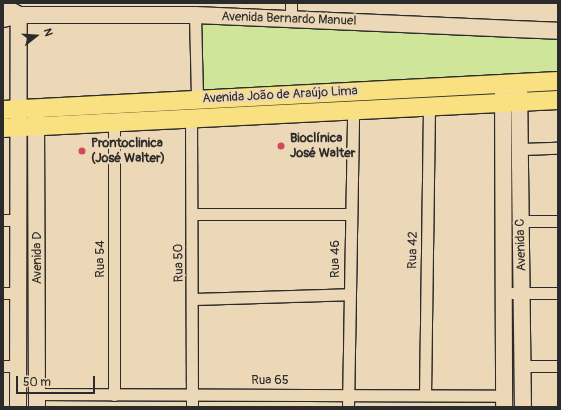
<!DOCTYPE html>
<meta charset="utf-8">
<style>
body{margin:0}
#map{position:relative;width:561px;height:410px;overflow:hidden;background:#ecd7b6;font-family:Pangolin,sans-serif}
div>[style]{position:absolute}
.green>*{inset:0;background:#cfe59a}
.roads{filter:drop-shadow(1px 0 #2b2b2b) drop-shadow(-1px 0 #2b2b2b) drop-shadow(0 1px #2b2b2b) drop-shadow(0 -1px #2b2b2b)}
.street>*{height:11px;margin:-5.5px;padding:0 5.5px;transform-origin:5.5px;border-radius:5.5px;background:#ecd7b6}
.secondary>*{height:16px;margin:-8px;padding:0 8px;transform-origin:8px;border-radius:8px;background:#ecd7b6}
.primary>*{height:18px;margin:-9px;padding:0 9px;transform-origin:9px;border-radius:9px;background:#f9e181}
.dots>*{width:11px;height:11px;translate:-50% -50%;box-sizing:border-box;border:2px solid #ecd7b6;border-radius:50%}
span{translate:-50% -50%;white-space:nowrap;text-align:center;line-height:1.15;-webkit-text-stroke:4px #ecd7b6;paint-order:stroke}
.street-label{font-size:13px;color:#2b2b2b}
.poi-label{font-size:13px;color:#2b2b2b;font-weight:700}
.left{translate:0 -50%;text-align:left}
.frame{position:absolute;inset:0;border:4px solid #2b2b2b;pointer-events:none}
.north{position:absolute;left:16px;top:16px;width:40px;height:40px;-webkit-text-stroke:3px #ecd7b6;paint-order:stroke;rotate:73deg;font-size:11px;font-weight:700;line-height:16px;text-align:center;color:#2b2b2b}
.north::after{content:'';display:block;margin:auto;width:14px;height:18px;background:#2b2b2b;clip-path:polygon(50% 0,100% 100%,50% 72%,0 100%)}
.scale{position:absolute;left:16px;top:376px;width:79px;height:18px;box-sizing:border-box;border:2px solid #2b2b2b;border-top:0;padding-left:5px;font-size:12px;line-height:14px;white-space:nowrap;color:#2b2b2b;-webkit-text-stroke:3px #ecd7b6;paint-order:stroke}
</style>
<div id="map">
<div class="green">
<i style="clip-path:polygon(200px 22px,558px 38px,558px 77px,203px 94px,198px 89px)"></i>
</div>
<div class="roads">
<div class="street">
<i style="left:195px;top:15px;width:84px;rotate:88.6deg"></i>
<i style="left:291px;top:18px;width:15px;rotate:-90deg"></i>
<i style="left:191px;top:119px;width:288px;rotate:89.8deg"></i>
<i style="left:114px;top:124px;width:271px;rotate:90deg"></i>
<i style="left:521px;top:149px;width:37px;rotate:-2deg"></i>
<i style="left:192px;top:214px;width:157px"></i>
<i style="left:3px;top:220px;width:15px"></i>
<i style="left:520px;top:221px;width:38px"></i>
<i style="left:3px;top:293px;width:15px"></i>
<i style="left:505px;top:293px;width:53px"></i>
<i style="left:194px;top:299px;width:155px;rotate:-1.8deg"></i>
<i style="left:3px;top:366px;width:15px"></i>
<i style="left:524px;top:366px;width:34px"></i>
<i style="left:37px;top:394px;width:467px;rotate:0.2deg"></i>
<i style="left:425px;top:395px;width:290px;rotate:-89.2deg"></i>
<i style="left:348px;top:407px;width:297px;rotate:-89deg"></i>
</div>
<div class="secondary">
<i style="left:3px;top:6px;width:18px;rotate:29deg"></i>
<i style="left:3px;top:19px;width:16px;rotate:-14deg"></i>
<i style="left:19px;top:15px;width:176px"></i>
<i style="left:195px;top:15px;width:363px;rotate:2.5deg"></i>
<i style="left:503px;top:83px;width:324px;rotate:89.8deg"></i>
<i style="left:519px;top:83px;width:324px;rotate:89.3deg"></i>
<i style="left:36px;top:114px;width:293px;rotate:89.8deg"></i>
<i style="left:18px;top:407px;width:392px;rotate:-89.9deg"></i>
</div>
<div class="primary">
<i style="left:3px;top:110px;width:556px;rotate:-2.99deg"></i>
<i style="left:3px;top:128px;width:556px;rotate:-2.89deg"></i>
</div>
</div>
<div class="dots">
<i style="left:281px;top:146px;background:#d1495b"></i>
<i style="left:82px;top:151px;background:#d1495b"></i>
</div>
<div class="street-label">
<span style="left:289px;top:19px;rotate:2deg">Avenida Bernardo Manuel</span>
<span style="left:280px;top:95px;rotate:-3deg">Avenida João de Araújo Lima</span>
<span style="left:521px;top:245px;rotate:-92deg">Avenida C</span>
<span style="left:413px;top:250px;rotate:-89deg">Rua 42</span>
<span style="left:37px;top:258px;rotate:-90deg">Avenida D</span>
<span style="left:100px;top:259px;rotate:-90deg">Rua 54</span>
<span style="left:335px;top:259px;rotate:-90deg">Rua 46</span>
<span style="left:179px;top:263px;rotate:-91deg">Rua 50</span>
<span style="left:270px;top:380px">Rua 65</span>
</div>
<div class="poi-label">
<span class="left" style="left:290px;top:146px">Bioclínica<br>José Walter</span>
<span class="left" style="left:91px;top:151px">Prontoclinica<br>(José Walter)</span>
</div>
<div class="frame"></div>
<div class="north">N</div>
<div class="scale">50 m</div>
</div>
